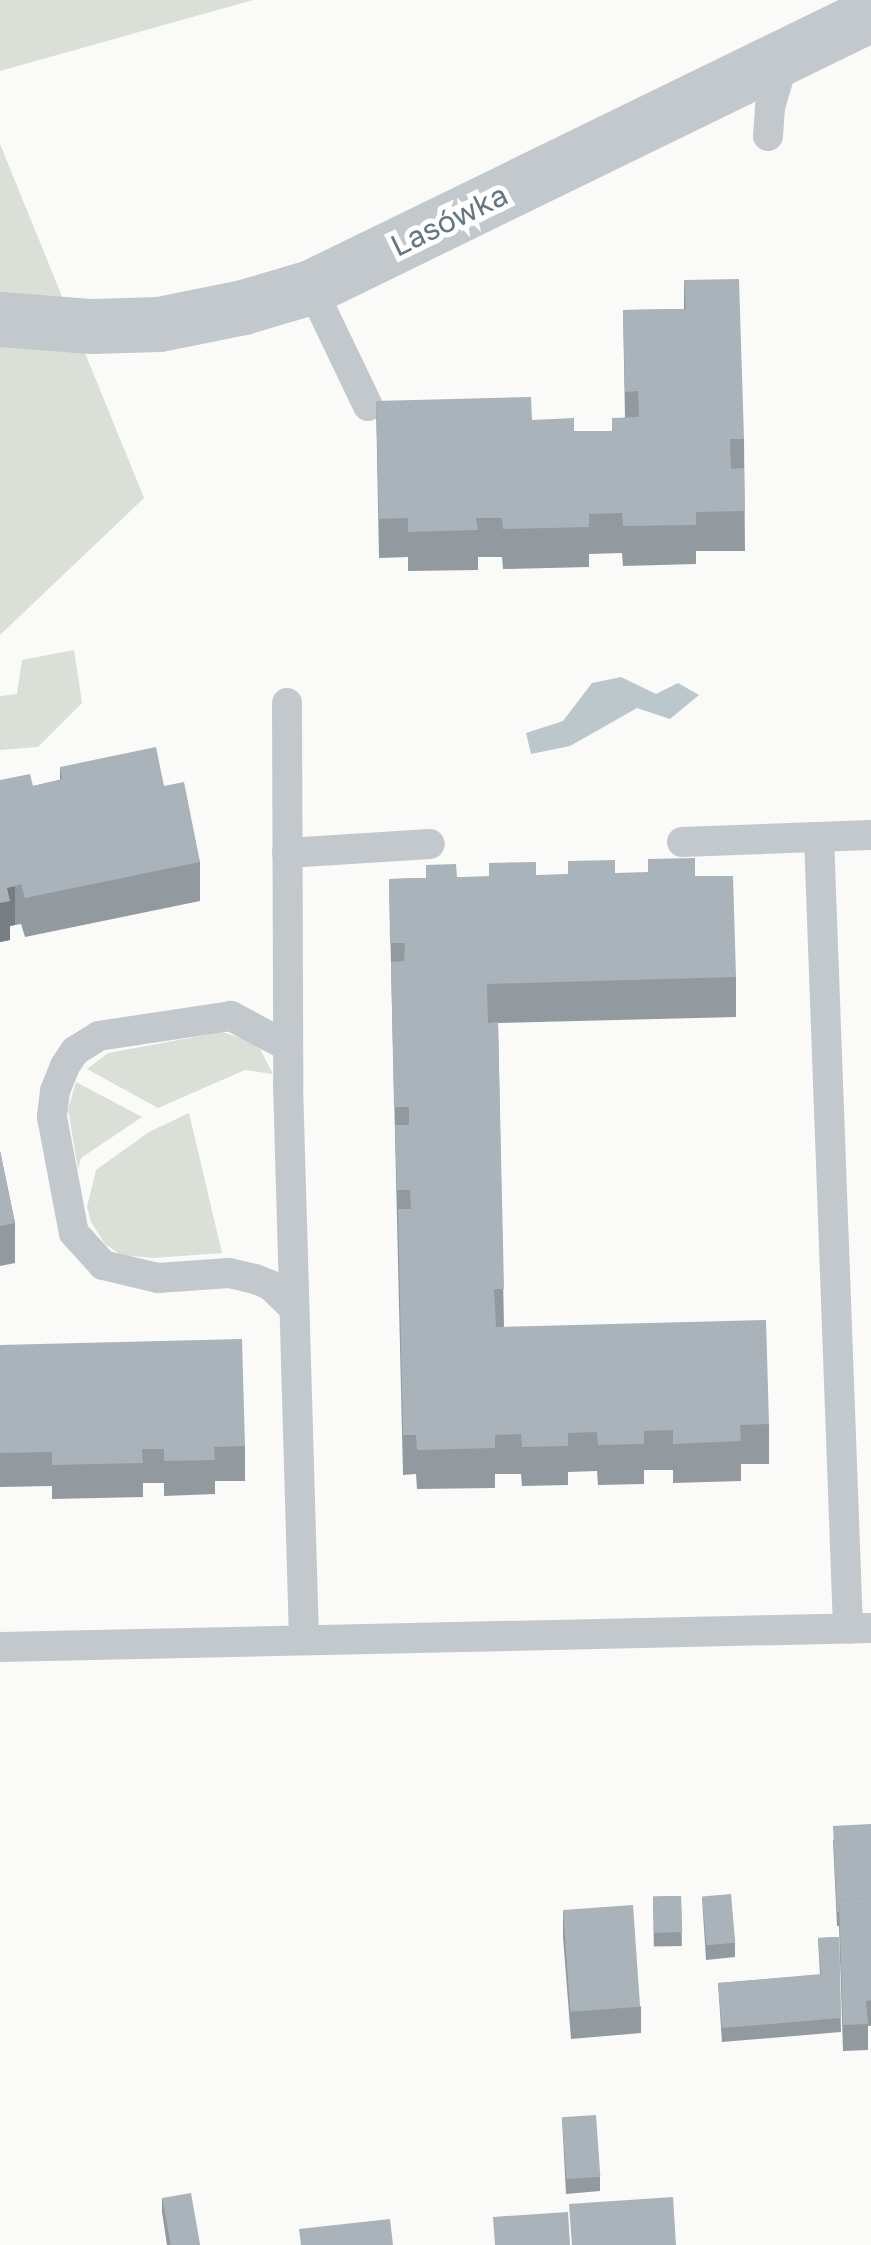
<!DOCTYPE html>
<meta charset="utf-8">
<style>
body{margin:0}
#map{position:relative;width:871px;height:2245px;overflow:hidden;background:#fafaf8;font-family:"Golos Text",sans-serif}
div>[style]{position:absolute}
.green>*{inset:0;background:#dadfd7}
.water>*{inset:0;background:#bbc7cb}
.service>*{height:30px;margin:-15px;padding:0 15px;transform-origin:15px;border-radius:15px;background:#c3c8cc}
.minor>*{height:55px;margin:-27.5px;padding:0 27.5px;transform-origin:27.5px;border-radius:27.5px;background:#c3c8cc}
.wall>*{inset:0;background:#929a9f;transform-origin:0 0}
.shaded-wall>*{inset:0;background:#777d82}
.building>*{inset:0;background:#aab3b9;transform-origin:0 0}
span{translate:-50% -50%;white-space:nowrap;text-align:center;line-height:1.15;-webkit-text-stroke:10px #fff;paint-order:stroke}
.street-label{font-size:30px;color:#657683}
</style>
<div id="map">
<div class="green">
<i style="clip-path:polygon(0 0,253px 0,0 71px)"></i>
<i style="clip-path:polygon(0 144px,144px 498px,0 635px)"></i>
<i style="clip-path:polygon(74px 650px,82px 703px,38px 747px,0 750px,0 696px,17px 694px,22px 660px)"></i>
<i style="clip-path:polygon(222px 1032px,245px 1039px,260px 1049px,273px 1074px,245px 1070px,158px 1108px,87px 1069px,108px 1053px)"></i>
<i style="clip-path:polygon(76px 1082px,142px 1117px,81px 1158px,78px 1170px,68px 1109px)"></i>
<i style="clip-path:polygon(189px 1113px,222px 1253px,154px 1258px,121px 1255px,105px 1244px,91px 1222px,87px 1207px,96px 1170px,149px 1132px)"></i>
</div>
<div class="water">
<i style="clip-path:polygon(621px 677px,656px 694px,678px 683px,699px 695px,670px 719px,637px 708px,570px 746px,531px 754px,526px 733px,563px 721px,592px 683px)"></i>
</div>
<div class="service">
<i style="left:768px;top:136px;width:29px;rotate:-86deg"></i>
<i style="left:770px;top:107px;width:52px;rotate:-73.3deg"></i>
<i style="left:311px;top:287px;width:132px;rotate:64.4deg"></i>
<i style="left:287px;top:703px;width:381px;rotate:89.8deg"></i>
<i style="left:288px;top:1084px;width:554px;rotate:88.35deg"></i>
<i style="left:819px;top:837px;width:792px;rotate:87.9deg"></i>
<i style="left:682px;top:842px;width:189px;rotate:-2.1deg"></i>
<i style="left:287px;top:853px;width:143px;rotate:-3.6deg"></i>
<i style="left:287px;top:1046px;width:64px;rotate:-151.8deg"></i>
<i style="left:231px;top:1016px;width:134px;rotate:171.4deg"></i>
<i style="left:99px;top:1036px;width:28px;rotate:148deg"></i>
<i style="left:75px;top:1051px;width:18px;rotate:124deg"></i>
<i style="left:65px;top:1066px;width:27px;rotate:112deg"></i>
<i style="left:55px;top:1091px;width:26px;rotate:97deg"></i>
<i style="left:52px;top:1117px;width:118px;rotate:79.3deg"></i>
<i style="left:74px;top:1233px;width:43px;rotate:47.8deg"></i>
<i style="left:103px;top:1265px;width:57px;rotate:13.3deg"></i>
<i style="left:158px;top:1278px;width:71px;rotate:-4deg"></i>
<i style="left:229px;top:1273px;width:27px;rotate:13deg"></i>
<i style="left:255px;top:1279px;width:16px;rotate:22deg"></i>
<i style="left:270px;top:1285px;width:33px;rotate:44deg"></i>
<i style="left:0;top:1647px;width:871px;rotate:-1.25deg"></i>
</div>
<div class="minor">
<i style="left:0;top:319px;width:92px;rotate:4.4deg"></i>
<i style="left:92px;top:326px;width:67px;rotate:-1.7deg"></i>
<i style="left:159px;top:324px;width:86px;rotate:-11.4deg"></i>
<i style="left:243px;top:307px;width:71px;rotate:-16.4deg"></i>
<i style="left:311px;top:287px;width:623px;rotate:-25.99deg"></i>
</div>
<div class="wall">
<i style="clip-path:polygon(684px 280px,744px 439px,745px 551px,696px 551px,696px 564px,623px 566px,622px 553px,589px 554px,589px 567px,503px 569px,502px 557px,478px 557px,478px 570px,408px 571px,408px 557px,379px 558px,376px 401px,532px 420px,574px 431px,612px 431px,625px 417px,623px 310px,684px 309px)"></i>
<i style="clip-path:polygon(60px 767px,164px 786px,200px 862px,200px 901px,25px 937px,21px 924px,15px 925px,10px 926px,10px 940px,0 942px,0 780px,33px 786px,60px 780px)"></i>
<i style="clip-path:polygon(615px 873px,695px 876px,736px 977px,736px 1017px,498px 1023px,504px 1327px,769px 1424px,769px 1464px,741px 1464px,741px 1481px,673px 1483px,673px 1470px,644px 1470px,644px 1484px,598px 1485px,597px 1471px,568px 1472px,568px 1485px,522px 1486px,521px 1474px,495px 1474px,495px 1488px,417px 1489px,416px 1474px,403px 1475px,389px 879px)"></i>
<i style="clip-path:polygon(0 1151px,15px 1223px,15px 1263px,0 1266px)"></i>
<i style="clip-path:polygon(0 1345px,245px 1446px,245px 1481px,215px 1481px,215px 1494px,164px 1496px,164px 1483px,143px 1483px,143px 1497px,52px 1499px,52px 1486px,0 1487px)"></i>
<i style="clip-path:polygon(871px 1824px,871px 2026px,868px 2026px,868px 2050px,843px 2051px,839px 1926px,837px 1926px,833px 1840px)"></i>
<i style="left:681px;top:1896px;width:50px;height:28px;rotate:89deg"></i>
<i style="clip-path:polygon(702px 1897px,735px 1943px,735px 1957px,706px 1960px)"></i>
<i style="clip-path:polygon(563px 1911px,641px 2007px,641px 2033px,571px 2039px,563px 1937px)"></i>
<i style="clip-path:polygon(839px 1937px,841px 2032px,722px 2042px,718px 1983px,820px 1975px,818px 1938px)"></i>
<i style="clip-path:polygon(562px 2118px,600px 2177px,600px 2191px,566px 2194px)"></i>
<i style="clip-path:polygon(162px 2198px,200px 2245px,167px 2245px,162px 2212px)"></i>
</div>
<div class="shaded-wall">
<i style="clip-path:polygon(15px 886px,15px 925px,10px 926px,10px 940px,0 942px,0 903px,7px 888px)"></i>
</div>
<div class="building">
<i style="clip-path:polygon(739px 279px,744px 439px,730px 439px,731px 469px,744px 468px,745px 511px,696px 512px,696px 525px,623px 526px,622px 513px,589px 514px,589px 527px,503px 529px,502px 518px,476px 518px,478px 530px,408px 532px,408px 518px,379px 519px,376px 401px,531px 397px,532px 420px,574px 418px,574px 431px,612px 431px,612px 418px,639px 417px,638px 391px,625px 392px,623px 310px,686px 309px,684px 280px)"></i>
<i style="clip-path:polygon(156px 747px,164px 786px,184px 782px,200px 862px,25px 898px,21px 884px,15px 886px,7px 888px,10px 901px,0 903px,0 780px,30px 774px,33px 786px,62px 779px,60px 767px)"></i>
<i style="clip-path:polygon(695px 858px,695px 876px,733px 876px,736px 977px,487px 984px,488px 1023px,498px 1022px,504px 1289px,494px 1289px,496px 1327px,766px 1320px,769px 1424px,740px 1425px,741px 1441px,673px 1444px,673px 1430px,644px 1431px,644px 1444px,598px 1445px,597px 1432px,568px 1433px,568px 1446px,522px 1447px,521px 1434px,495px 1435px,495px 1448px,417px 1450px,416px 1435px,403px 1435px,398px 1209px,411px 1209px,410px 1190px,397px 1190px,395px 1125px,409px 1125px,409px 1107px,394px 1107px,391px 962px,404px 961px,405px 943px,390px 943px,389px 879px,426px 878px,426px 865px,456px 864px,457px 877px,489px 877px,489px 863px,536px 862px,536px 875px,568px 875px,568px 861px,615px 860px,615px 873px,648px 872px,648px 859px)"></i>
<i style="clip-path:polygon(0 1151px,15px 1223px,0 1226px)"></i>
<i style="clip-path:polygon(242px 1339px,245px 1446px,214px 1447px,215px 1460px,164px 1461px,164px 1449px,142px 1449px,143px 1463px,52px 1465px,52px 1452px,0 1453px,0 1345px)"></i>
<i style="clip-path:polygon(871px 1824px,871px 1898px,839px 1900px,839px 1912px,837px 1912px,833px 1826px)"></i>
<i style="left:731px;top:1894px;width:49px;height:29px;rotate:85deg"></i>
<i style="left:681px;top:1896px;width:36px;height:28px;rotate:88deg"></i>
<i style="clip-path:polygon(871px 1898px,871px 2000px,866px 2001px,868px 2024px,843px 2025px,839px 1900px)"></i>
<i style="left:633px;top:1905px;width:102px;height:70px;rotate:86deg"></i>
<i style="clip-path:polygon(839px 1937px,841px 2018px,722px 2028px,718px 1983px,821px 1974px,818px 1938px)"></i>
<i style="left:596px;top:2115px;width:62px;height:34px;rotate:86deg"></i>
<i style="left:191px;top:2193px;width:53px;height:29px;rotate:80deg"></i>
<i style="clip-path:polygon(673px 2197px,676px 2245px,572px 2245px,569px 2204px)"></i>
<i style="clip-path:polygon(568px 2212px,570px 2245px,495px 2245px,493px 2217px)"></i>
<i style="clip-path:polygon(390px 2219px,393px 2245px,301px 2245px,299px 2229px)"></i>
</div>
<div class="street-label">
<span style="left:449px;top:220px;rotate:-26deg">Lasówka</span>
</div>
</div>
